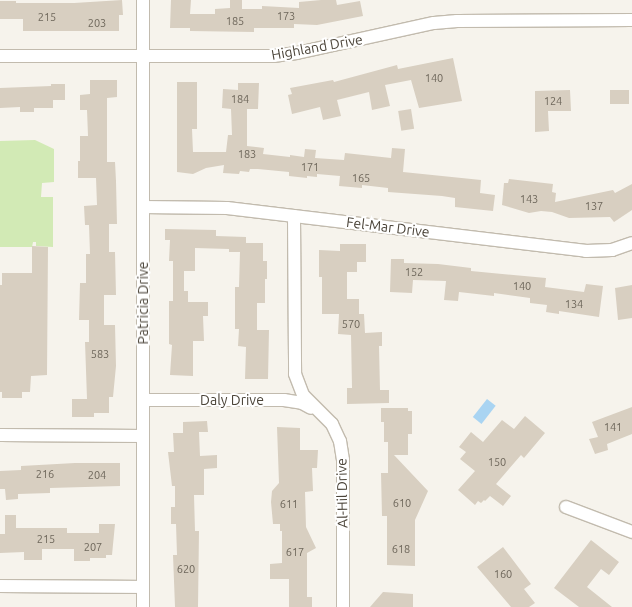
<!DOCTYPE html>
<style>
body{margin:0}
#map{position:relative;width:632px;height:607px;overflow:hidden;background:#f6f3ec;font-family:Ubuntu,sans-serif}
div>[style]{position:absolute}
.green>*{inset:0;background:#d2eab5}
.water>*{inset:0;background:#a9d4f2;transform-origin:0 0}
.building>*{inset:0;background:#d8cfc1;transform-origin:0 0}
.roads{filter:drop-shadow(1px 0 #c2bbae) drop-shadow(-1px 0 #c2bbae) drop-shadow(0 1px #c2bbae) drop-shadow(0 -1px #c2bbae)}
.street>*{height:12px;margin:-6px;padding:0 6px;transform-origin:6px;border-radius:6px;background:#fff}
span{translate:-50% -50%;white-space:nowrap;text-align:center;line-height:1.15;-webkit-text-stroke:4px #fff;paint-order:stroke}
.number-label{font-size:11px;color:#6e675b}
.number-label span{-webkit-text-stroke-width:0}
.street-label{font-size:14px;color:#4b4439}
</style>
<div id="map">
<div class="green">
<i style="clip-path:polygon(35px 140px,54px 149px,54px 182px,42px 183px,41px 197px,53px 197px,53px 247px,36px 246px,36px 242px,33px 242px,32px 247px,0 247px,0 141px)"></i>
</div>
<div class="water">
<i style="left:487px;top:399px;width:11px;height:23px;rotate:38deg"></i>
</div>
<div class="building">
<i style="clip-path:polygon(122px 0,123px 15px,119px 15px,119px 31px,23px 31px,23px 19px,0 19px,0 1px,16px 1px,16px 3px,74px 3px)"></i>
<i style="clip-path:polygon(171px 0,191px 0,190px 14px,215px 14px,215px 9px,230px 8px,230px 0,242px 0,242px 9px,262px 9px,262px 6px,299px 8px,299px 2px,321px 0,336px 0,337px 5px,360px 1px,363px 16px,317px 25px,294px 24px,294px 28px,254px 28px,254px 32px,190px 31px,190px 28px,170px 28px)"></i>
<i style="clip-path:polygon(453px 58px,462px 101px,419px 108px,411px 80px,385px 85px,390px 106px,372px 110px,369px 92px,337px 100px,341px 116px,323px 120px,320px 107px,292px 114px,288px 95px,292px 94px,290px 88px,333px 80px,334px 82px,397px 65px,398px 69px)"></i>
<i style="clip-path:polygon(90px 80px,117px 80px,117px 97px,107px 98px,107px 162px,115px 162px,116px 181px,117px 224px,109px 224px,109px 252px,115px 252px,116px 295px,104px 295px,104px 325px,115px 325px,116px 366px,113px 397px,109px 397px,109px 413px,94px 413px,94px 417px,72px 417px,72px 399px,87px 399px,85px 342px,89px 342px,89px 320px,79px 320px,80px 283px,86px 283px,86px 254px,90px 254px,89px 225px,85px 225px,84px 206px,97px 205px,96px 178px,78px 178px,78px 161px,80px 161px,80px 136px,88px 136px,87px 110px,80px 110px,80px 95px,90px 94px)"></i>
<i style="clip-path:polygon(177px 82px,197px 82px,197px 129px,192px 129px,193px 152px,226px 152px,228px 135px,232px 135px,231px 109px,222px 108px,223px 89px,238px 90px,238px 83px,259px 83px,258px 109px,247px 109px,247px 146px,264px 148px,263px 154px,290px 157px,290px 155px,304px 157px,305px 149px,316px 150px,315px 158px,344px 160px,345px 153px,391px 158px,392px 148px,405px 149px,403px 172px,481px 180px,480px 193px,495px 195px,493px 211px,455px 207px,455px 198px,442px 196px,388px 192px,388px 188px,362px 185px,362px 188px,339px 186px,340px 176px,317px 174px,317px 177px,307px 176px,307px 178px,289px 176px,289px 172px,258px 169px,250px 169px,249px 172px,240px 171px,239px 174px,223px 173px,224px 165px,206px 168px,193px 174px,177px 172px)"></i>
<i style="clip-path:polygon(51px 84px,65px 84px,65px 100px,53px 100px,53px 108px,34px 108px,34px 112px,20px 112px,20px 107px,0 108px,0 88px,51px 86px)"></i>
<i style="clip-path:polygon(570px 90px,571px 111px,548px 111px,549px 131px,535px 132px,535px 91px)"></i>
<i style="left:629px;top:90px;width:14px;height:19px;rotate:90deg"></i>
<i style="left:411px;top:109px;width:20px;height:13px;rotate:81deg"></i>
<i style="clip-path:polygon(509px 179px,553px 184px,552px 192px,556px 193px,555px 202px,613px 190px,615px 193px,632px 184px,632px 210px,614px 222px,610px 217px,569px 218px,552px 212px,541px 211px,529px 213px,502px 205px,504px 183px,508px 183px)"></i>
<i style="clip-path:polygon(165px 229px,216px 230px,216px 236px,246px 237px,246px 243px,263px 243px,263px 261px,267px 261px,267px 279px,265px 279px,265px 303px,257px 303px,257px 330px,269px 330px,268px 379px,245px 379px,246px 347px,238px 346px,239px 329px,235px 329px,235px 287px,239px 287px,240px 252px,229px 252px,229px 249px,195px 248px,195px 271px,184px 271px,184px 291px,188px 291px,188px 302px,208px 302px,208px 316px,203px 316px,204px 341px,193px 341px,193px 376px,170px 375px,172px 345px,169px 344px,169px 301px,173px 301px,173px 261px,169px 261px,170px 240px,165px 240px)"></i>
<i style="clip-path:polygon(340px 244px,366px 244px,366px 262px,357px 262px,357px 272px,347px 272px,347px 299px,359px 299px,359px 314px,364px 314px,365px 333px,382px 332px,382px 346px,379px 346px,380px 390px,389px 390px,389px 403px,347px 404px,347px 388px,352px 388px,351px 335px,338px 334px,339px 314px,322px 314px,322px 277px,319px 277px,319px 250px,340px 251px)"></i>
<i style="clip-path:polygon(32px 246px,48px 247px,47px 375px,31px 376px,30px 392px,22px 392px,22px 398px,2px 398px,2px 392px,0 392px,0 285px,2px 285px,2px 273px,32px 273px)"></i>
<i style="clip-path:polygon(391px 259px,404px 259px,404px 263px,438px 264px,471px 268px,471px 271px,546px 278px,545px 287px,584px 292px,586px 284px,603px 286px,599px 317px,559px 311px,559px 314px,546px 312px,547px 305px,530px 303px,530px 298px,494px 293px,494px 296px,459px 292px,458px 301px,444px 300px,446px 281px,413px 280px,412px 293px,390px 292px)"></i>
<i style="clip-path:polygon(632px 285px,632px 318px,618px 320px,615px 288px)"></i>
<i style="clip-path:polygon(632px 407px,632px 434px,607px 444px,608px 450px,595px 454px,589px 439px,598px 437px,592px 422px)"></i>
<i style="clip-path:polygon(381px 408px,408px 408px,408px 411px,412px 411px,412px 434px,408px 434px,408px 455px,394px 455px,428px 491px,415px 520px,415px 566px,387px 565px,387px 516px,382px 516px,381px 473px,388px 473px,388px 442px,384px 442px,384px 422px,381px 422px)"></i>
<i style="clip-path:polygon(525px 416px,545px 433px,524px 458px,521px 455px,496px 484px,511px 496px,503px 506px,490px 496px,485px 501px,484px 500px,481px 503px,478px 501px,475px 505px,458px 490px,475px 471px,460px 459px,466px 452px,459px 447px,471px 432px,483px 442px,502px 420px,514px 429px)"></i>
<i style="clip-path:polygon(207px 421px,208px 432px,199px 432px,200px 456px,217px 455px,217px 468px,204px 469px,204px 495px,194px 495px,195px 531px,199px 531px,198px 607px,175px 607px,173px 555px,177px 555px,176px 524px,171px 524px,171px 507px,175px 507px,175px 486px,172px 486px,168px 452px,174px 452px,173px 433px,183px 433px,183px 422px)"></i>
<i style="clip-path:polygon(277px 427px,300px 428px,300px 450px,318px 450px,317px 468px,312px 468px,313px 491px,305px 492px,306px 527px,316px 548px,307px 553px,307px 597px,312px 597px,312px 607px,289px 607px,289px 579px,270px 579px,270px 564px,282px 563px,282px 531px,280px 531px,280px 524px,273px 524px,271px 502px,272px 491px,279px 483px)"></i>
<i style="clip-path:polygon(75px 463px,120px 463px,120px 486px,50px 488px,50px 493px,18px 494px,18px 499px,6px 500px,5px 489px,0 489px,0 471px,21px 470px,21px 466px)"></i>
<i style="clip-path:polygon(5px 515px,16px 515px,16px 528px,67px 528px,67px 533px,99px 533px,99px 524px,115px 524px,112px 555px,106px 555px,106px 558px,90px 558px,90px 561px,74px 561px,74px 549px,42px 549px,42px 560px,24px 560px,24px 552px,0 553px,0 534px,5px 534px)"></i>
<i style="clip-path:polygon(591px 540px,619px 562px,609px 575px,601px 569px,587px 587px,612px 607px,579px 607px,554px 588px)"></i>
<i style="clip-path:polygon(503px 547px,531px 584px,524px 589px,535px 603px,529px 607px,511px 607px,477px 567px)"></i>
<i style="clip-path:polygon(383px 592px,413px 594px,413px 607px,370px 607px)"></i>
</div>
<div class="roads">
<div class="street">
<i style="left:143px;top:0;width:607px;rotate:90deg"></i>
<i style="left:0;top:56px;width:273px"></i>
<i style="left:273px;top:56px;width:24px;rotate:-7deg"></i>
<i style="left:297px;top:53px;width:140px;rotate:-12.4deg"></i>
<i style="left:434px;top:23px;width:23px;rotate:-5deg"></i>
<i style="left:457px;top:21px;width:175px;rotate:-0.3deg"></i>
<i style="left:143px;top:207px;width:84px;rotate:0.7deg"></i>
<i style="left:227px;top:208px;width:362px;rotate:6.8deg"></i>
<i style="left:586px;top:251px;width:26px;rotate:-2deg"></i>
<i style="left:612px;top:250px;width:21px;rotate:-19deg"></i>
<i style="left:294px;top:216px;width:158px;rotate:89.6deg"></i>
<i style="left:295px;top:374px;width:22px;rotate:69deg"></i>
<i style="left:303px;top:395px;width:41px;rotate:45deg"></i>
<i style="left:332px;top:424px;width:19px;rotate:65deg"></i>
<i style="left:340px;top:441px;width:19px;rotate:81deg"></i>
<i style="left:343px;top:460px;width:147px;rotate:90deg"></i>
<i style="left:143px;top:400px;width:141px"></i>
<i style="left:284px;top:400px;width:18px;rotate:9deg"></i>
<i style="left:302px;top:403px;width:10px;rotate:29deg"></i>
<i style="left:0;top:435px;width:143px;rotate:0.4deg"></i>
<i style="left:566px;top:507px;width:71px;rotate:20.7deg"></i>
<i style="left:0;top:586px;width:143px;rotate:0.4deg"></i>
</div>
</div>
<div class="number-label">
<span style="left:286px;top:16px">173</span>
<span style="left:47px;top:17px">215</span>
<span style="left:235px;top:21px">185</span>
<span style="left:97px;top:23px">203</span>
<span style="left:434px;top:78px">140</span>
<span style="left:240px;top:99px">184</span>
<span style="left:553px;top:101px">124</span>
<span style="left:247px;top:154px">183</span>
<span style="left:310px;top:167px">171</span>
<span style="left:361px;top:178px">165</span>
<span style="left:529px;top:199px">143</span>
<span style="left:594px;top:206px">137</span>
<span style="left:414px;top:272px">152</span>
<span style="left:522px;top:286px">140</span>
<span style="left:574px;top:304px">134</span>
<span style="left:351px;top:324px">570</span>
<span style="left:100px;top:354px">583</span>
<span style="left:613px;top:427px">141</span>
<span style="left:497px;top:462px">150</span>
<span style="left:45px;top:474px">216</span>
<span style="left:97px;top:475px">204</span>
<span style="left:402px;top:503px">610</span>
<span style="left:289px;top:504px">611</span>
<span style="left:46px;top:539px">215</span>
<span style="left:93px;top:547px">207</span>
<span style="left:401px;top:549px">618</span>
<span style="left:295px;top:552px">617</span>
<span style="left:186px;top:569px">620</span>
<span style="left:503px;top:574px">160</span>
</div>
<div class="street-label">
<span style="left:317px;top:47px;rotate:-10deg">Highland Drive</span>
<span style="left:388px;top:227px;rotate:7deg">Fel-Mar Drive</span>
<span style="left:143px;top:303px;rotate:-90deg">Patricia Drive</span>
<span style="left:232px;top:400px">Daly Drive</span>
<span style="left:342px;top:493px;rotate:-91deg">Al-Hil Drive</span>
</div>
</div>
